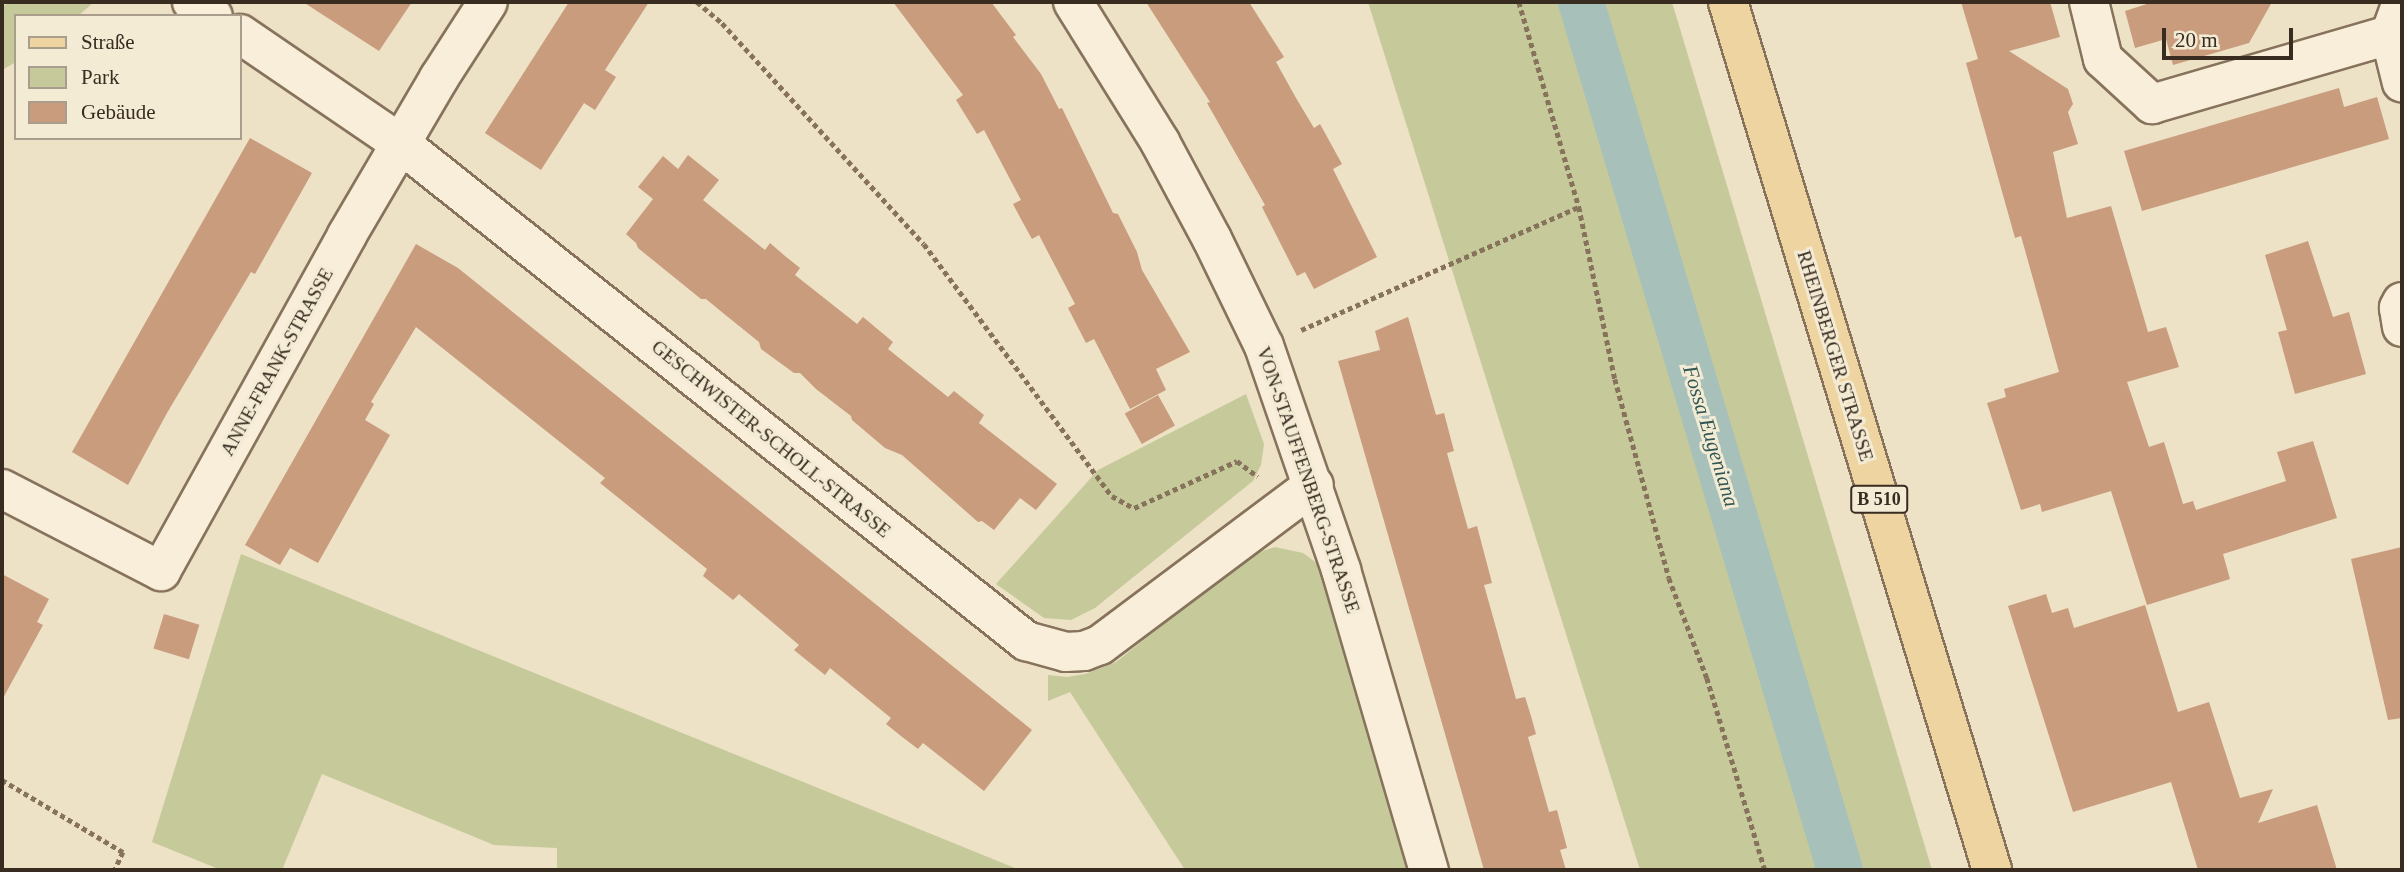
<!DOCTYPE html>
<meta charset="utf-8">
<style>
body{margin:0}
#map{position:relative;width:2404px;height:872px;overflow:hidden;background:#ede1c6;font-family:Georgia,serif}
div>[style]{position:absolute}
.green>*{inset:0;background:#c6ca9a}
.canal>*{height:46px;margin:-23px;padding:0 23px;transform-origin:23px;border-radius:23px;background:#a7c0b9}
.building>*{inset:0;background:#c99c7d;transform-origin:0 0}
.path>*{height:4.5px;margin-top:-2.25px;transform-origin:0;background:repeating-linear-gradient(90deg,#87735c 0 5px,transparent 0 8.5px)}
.roads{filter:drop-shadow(2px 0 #87735c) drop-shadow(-2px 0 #87735c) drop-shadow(0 2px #87735c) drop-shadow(0 -2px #87735c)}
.minor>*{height:38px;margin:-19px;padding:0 19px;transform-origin:19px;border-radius:19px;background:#f8eed9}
.primary>*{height:38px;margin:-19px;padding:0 19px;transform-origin:19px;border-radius:19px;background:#eed4a0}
span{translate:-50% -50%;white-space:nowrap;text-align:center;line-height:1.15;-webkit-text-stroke:6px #f4ebd5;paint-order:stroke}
.shield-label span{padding:2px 5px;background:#f4ebd5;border:2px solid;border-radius:5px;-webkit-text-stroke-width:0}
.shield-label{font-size:18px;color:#382b20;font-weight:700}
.street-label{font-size:19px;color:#382b20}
.water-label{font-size:21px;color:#305754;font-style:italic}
.frame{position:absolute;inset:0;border:4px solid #382b20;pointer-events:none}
.legend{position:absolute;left:14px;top:14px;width:228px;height:126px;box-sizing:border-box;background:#f4ebd5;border:2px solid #a99e8d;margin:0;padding:9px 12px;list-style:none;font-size:21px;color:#382b20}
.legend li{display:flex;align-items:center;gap:14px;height:35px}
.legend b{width:35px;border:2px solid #a99e8d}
.scale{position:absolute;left:2162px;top:28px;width:131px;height:32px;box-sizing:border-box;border:4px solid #382b20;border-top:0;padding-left:9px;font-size:21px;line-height:24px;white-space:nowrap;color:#382b20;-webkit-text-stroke:5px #f4ebd5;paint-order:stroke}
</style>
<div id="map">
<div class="green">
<i style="clip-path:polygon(9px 2px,94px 2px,78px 16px,16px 16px,16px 62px,2px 70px,2px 7px)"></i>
<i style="clip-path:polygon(1368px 2px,1672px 2px,1932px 870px,1640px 870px)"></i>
<i style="clip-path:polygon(1246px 394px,1264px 444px,1261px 465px,1253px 481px,1095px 608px,1071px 620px,1044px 618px,996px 584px,1098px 470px)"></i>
<i style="clip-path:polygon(1275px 547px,1303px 553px,1322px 567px,1412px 870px,1185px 870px,1070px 692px,1048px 701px,1048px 675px,1067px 677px,1085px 674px,1116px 662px,1250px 555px)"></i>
<i style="clip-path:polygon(241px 554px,1020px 870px,557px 870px,557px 848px,494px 845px,322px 774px,282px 870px,221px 870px,152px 842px)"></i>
</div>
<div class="canal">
<i style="left:1581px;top:2px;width:906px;rotate:73.39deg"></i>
</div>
<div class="building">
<i style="clip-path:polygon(303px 2px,412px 2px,379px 51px)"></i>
<i style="clip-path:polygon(569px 2px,649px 2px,605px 70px,616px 77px,595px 110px,584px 103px,541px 170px,485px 133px)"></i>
<i style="clip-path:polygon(893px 2px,991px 2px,1016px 35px,1013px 37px,1041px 74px,1059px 109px,1062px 108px,1113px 213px,1118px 214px,1137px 252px,1142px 270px,1190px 352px,1156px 369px,1166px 390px,1130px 409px,1094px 339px,1086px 343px,1068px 308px,1075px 304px,1039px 235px,1032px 239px,1022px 221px,1013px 204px,1021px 200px,984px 130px,977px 134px,956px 100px,963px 95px)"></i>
<i style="clip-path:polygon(1146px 2px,1249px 2px,1284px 57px,1276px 62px,1296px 98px,1314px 128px,1320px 124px,1342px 164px,1333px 169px,1377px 257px,1314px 289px,1305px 272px,1297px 276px,1262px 207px,1265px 205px,1207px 103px,1210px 102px)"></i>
<i style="clip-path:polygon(1961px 2px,2050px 2px,2060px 37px,2009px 51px,2068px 89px,2073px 104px,2068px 112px,2078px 144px,2053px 152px,2067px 218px,2111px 206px,2148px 332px,2166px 327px,2179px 367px,2127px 382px,2149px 447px,2164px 442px,2183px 504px,2193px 501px,2196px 510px,2286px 481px,2277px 452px,2313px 441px,2337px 518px,2223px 554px,2230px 579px,2147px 605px,2111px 491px,2042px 512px,2040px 504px,2021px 510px,1987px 403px,2006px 397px,2004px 389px,2059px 372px,2021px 236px,2015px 238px,1966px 63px,1978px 59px)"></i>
<i style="clip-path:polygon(2153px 2px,2272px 2px,2249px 43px,2173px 65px,2166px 39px,2135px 48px,2125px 11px)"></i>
<i style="clip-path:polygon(2339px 88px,2344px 107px,2377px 97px,2389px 139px,2142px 211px,2124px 151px)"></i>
<i style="clip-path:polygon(250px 138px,312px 173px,255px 274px,251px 272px,167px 413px,128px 485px,72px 452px)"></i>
<i style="clip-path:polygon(688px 155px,719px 180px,703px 200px,765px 250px,770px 243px,785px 256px,800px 268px,795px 275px,857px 324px,863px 317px,893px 342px,888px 349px,948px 397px,954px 391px,984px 415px,979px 423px,1057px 484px,1036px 510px,1020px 498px,994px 530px,982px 521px,978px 522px,902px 455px,885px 448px,852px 420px,851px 416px,816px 389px,800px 373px,794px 373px,761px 349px,759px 342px,723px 313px,706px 299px,701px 299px,638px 248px,636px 243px,626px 234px,653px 199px,638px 187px,663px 156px,678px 169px)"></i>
<i style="clip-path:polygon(2308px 241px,2333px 317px,2349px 312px,2366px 374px,2295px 394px,2278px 332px,2287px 330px,2265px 255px)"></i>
<i style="clip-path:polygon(416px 244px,458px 268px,1032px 730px,984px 791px,923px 743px,918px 749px,901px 736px,886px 724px,891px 718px,830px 668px,825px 675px,794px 650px,799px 645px,739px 594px,733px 600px,703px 576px,707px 569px,600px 483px,605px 478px,416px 327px,371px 402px,374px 404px,365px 420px,390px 435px,318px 563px,290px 548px,280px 565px,245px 545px)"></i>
<i style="clip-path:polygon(1408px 317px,1436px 415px,1444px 413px,1454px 451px,1447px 453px,1468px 529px,1477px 526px,1492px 583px,1484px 585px,1516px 699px,1525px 697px,1531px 716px,1536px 734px,1528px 737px,1549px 812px,1557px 810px,1567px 848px,1560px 850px,1566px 870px,1484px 870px,1384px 521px,1338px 361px,1380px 350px,1375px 331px)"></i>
<i style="left:1158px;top:395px;width:35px;height:38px;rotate:61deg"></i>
<i style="clip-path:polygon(2402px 547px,2402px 718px,2388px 720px,2351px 559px)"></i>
<i style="clip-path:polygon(2px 574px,49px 599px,37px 622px,43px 625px,2px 700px)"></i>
<i style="clip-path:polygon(2046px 594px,2052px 613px,2068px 608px,2074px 628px,2145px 605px,2178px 712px,2209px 702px,2240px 798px,2273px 789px,2258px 823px,2317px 805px,2337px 870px,2198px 870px,2171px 782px,2073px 812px,2008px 606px)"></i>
<i style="left:164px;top:614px;width:37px;height:36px;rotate:17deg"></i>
</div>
<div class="path">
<i style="left:697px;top:2px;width:33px;rotate:40deg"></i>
<i style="left:722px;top:23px;width:299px;rotate:47.6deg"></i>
<i style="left:924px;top:244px;width:314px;rotate:53.3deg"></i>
<i style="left:1112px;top:496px;width:25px;rotate:29deg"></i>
<i style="left:1134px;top:508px;width:113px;rotate:-24.5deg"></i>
<i style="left:1237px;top:461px;width:26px;rotate:37deg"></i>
<i style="left:1519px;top:2px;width:214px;rotate:73.7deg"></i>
<i style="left:1579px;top:207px;width:176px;rotate:78.2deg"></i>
<i style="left:1615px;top:379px;width:206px;rotate:74.8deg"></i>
<i style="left:1669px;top:578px;width:107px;rotate:69.2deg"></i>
<i style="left:1707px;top:678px;width:201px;rotate:73.2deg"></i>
<i style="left:1301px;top:330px;width:304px;rotate:-23.9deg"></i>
<i style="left:2px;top:780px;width:141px;rotate:30.8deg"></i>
<i style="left:123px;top:852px;width:20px;rotate:114deg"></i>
</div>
<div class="roads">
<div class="minor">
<i style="left:192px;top:2px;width:25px;rotate:34deg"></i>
<i style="left:1073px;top:2px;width:165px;rotate:58.1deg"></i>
<i style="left:1160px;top:142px;width:110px;rotate:61.8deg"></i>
<i style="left:1212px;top:239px;width:119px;rotate:64.1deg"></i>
<i style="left:1264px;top:346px;width:237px;rotate:71deg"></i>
<i style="left:1341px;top:570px;width:313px;rotate:73.7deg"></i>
<i style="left:2089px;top:2px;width:59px;rotate:76.2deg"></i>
<i style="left:2103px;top:59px;width:67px;rotate:42.6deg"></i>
<i style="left:2152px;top:104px;width:248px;rotate:-16.2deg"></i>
<i style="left:2402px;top:2px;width:35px;rotate:110deg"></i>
<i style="left:2390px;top:35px;width:49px;rotate:76deg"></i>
<i style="left:240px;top:34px;width:195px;rotate:34.3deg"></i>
<i style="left:401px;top:144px;width:799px;rotate:38.49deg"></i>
<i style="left:1026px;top:641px;width:41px;rotate:15.4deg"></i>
<i style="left:1066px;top:652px;width:18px;rotate:-3deg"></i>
<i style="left:1084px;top:651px;width:17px;rotate:-21deg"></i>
<i style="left:1100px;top:645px;width:267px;rotate:-36.8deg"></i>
<i style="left:2402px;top:302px;width:7px;rotate:117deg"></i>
<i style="left:2399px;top:308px;width:19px;rotate:81deg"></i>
<i style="left:2px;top:489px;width:179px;rotate:27.3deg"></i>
<i style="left:161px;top:571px;width:384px;rotate:-61deg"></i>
<i style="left:347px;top:235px;width:182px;rotate:-59.6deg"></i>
<i style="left:439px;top:78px;width:90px;rotate:-57.2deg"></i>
</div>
<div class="primary">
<i style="left:1728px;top:2px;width:907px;rotate:73.08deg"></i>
</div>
</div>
<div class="shield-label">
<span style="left:1879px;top:499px">B 510</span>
</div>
<div class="street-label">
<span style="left:1835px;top:356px;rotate:73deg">RHEINBERGER STRASSE</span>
<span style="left:277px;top:362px;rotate:-61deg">ANNE-FRANK-STRASSE</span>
<span style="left:771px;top:439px;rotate:39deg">GESCHWISTER-SCHOLL-STRASSE</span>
<span style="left:1308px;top:480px;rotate:71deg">VON-STAUFFENBERG-STRASSE</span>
</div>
<div class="water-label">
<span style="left:1711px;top:436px;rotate:73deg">Fossa Eugeniana</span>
</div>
<div class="frame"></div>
<ul class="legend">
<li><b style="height:9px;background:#eed4a0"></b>Straße</li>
<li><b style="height:19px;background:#c6ca9a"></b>Park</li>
<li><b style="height:19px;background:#c99c7d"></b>Gebäude</li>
</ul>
<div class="scale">20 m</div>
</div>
